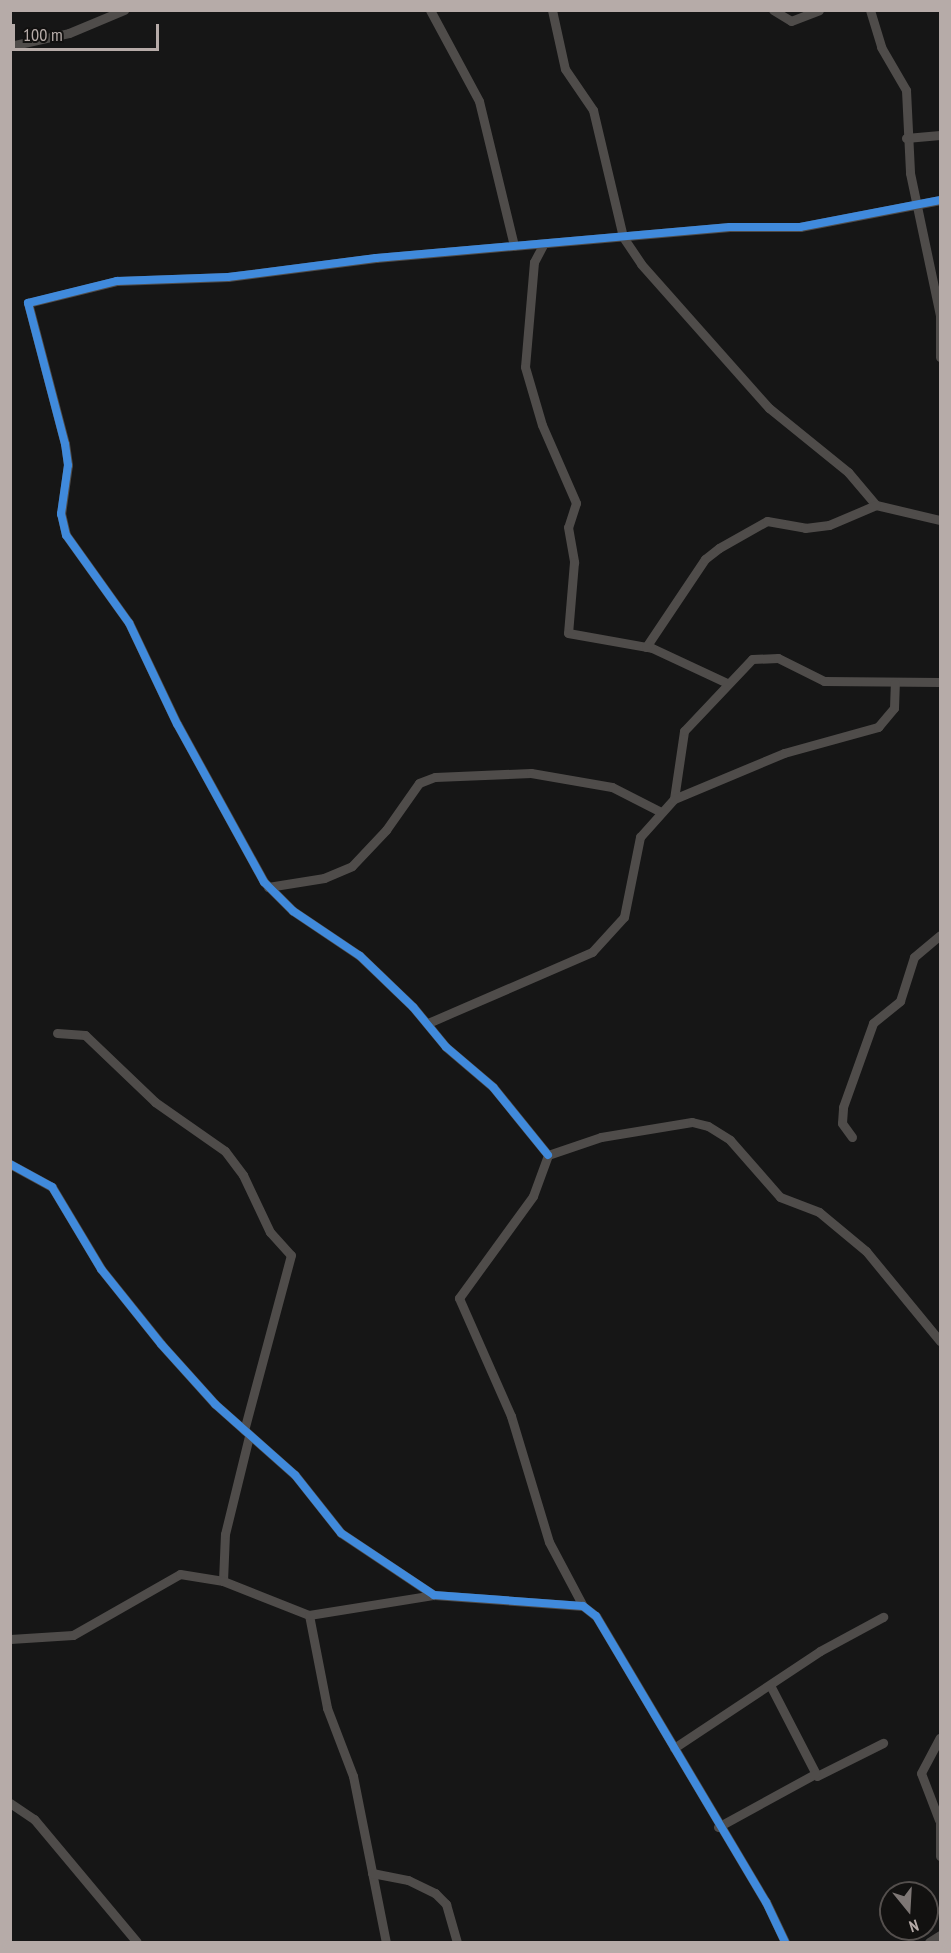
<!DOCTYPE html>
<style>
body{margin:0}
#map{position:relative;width:951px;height:1953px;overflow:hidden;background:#161616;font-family:"PT Sans Narrow",sans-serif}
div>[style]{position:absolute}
.street>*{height:9px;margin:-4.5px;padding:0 4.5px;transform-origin:4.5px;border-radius:4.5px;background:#4f4c4a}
.cycleway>*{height:8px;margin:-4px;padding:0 4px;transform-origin:4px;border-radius:4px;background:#408adc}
span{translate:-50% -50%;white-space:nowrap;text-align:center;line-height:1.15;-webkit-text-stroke:6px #121110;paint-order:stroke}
.frame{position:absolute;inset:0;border:12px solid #b6aba8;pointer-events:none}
.north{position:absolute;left:879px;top:1881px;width:60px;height:60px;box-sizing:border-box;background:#121110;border:2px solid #544f4d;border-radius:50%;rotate:162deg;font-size:16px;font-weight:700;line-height:24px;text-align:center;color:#b6aba8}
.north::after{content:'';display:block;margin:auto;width:21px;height:27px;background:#7e7775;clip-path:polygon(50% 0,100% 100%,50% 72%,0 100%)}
.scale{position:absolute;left:12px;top:24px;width:147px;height:27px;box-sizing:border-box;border:3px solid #b6aba8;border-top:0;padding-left:8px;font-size:18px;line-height:21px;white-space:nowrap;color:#b6aba8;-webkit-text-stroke:4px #121110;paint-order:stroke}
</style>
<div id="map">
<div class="street">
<i style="left:430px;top:10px;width:103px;rotate:61.7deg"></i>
<i style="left:479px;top:101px;width:149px;rotate:76.4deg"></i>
<i style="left:552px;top:10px;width:60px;rotate:77.6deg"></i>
<i style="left:565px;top:69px;width:50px;rotate:55.7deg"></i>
<i style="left:593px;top:110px;width:130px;rotate:76.7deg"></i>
<i style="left:623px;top:237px;width:32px;rotate:56deg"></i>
<i style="left:641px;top:264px;width:193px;rotate:48.4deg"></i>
<i style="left:769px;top:408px;width:102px;rotate:39deg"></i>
<i style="left:848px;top:472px;width:43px;rotate:49.7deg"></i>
<i style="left:876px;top:505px;width:66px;rotate:13.2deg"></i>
<i style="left:773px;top:10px;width:21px;rotate:31deg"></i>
<i style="left:791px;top:21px;width:30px;rotate:-21deg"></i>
<i style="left:870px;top:10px;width:39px;rotate:73deg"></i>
<i style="left:881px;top:47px;width:50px;rotate:59.8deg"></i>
<i style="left:906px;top:90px;width:83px;rotate:87.2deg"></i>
<i style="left:910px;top:173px;width:145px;rotate:78.1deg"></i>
<i style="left:940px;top:315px;width:42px;rotate:90deg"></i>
<i style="left:10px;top:46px;width:60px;rotate:-12.4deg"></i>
<i style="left:69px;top:33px;width:60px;rotate:-22.7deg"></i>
<i style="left:906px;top:138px;width:34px;rotate:-5deg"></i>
<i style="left:543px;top:245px;width:19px;rotate:118deg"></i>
<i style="left:534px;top:262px;width:105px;rotate:94.9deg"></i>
<i style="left:525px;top:367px;width:60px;rotate:73.7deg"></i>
<i style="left:542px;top:425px;width:85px;rotate:66.4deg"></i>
<i style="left:576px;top:503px;width:25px;rotate:108deg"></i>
<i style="left:568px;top:527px;width:36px;rotate:80deg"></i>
<i style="left:574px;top:562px;width:71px;rotate:94.8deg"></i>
<i style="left:568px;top:633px;width:85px;rotate:10.1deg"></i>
<i style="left:652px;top:648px;width:81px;rotate:25deg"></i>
<i style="left:646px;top:647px;width:106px;rotate:-56.2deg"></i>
<i style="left:705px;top:559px;width:18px;rotate:-38deg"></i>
<i style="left:719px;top:548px;width:55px;rotate:-29.4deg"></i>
<i style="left:767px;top:521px;width:39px;rotate:10deg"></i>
<i style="left:805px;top:528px;width:24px;rotate:-7deg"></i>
<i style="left:829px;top:525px;width:51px;rotate:-23.1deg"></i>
<i style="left:674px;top:799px;width:69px;rotate:-81.6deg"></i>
<i style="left:684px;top:731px;width:99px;rotate:-46.6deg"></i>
<i style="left:752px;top:659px;width:26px;rotate:-2deg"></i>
<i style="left:778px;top:658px;width:51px;rotate:26.6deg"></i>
<i style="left:824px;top:681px;width:116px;rotate:0.5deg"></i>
<i style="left:268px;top:887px;width:57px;rotate:-9.1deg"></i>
<i style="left:324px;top:878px;width:30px;rotate:-23deg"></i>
<i style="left:352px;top:866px;width:50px;rotate:-46.6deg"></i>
<i style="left:386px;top:830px;width:57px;rotate:-54.9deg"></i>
<i style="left:419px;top:783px;width:17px;rotate:-21deg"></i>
<i style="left:435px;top:777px;width:96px;rotate:-2.4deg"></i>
<i style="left:531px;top:773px;width:82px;rotate:9.8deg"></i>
<i style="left:612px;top:787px;width:55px;rotate:27deg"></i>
<i style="left:428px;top:1023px;width:179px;rotate:-23.4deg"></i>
<i style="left:592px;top:952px;width:47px;rotate:-47.6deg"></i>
<i style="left:624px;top:917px;width:82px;rotate:-78.7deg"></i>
<i style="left:640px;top:837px;width:51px;rotate:-48.2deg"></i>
<i style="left:674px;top:799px;width:119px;rotate:-22.7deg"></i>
<i style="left:784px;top:753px;width:98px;rotate:-15.5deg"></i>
<i style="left:878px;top:727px;width:25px;rotate:-50deg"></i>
<i style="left:894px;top:708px;width:25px;rotate:-88deg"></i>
<i style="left:57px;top:1033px;width:28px;rotate:4deg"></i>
<i style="left:85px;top:1035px;width:97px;rotate:43.7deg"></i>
<i style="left:155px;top:1102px;width:85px;rotate:35deg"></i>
<i style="left:225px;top:1151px;width:30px;rotate:53deg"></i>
<i style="left:243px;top:1175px;width:63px;rotate:64.7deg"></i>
<i style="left:270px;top:1232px;width:31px;rotate:48deg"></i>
<i style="left:291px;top:1255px;width:181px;rotate:105deg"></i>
<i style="left:852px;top:1137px;width:17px;rotate:-126deg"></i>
<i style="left:842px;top:1123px;width:16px;rotate:-86deg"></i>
<i style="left:843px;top:1107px;width:89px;rotate:-70.3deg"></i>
<i style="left:873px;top:1023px;width:35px;rotate:-39deg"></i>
<i style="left:900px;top:1001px;width:46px;rotate:-72.3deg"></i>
<i style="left:914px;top:957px;width:34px;rotate:-40deg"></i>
<i style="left:548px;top:1155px;width:87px;rotate:-129deg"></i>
<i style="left:493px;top:1087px;width:62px;rotate:-139.6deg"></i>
<i style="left:446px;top:1047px;width:52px;rotate:-129.5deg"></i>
<i style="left:413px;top:1007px;width:74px;rotate:-136.1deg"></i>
<i style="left:360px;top:956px;width:81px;rotate:-146.1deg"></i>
<i style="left:293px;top:911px;width:41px;rotate:-135deg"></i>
<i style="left:264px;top:882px;width:180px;rotate:-118.8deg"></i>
<i style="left:177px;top:724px;width:112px;rotate:-115.4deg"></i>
<i style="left:129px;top:623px;width:108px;rotate:-125.6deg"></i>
<i style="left:66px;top:535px;width:22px;rotate:-103deg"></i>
<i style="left:61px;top:514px;width:49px;rotate:-81.9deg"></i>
<i style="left:68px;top:465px;width:21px;rotate:-98deg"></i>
<i style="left:65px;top:444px;width:146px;rotate:-104.7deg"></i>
<i style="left:28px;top:303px;width:92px;rotate:-13.9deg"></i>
<i style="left:117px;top:281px;width:111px;rotate:-2.1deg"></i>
<i style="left:228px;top:277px;width:149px;rotate:-7.3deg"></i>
<i style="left:376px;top:258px;width:355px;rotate:-5deg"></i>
<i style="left:730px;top:227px;width:70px"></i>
<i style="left:800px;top:227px;width:143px;rotate:-10.9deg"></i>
<i style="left:10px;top:1164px;width:48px;rotate:28.7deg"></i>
<i style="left:52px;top:1187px;width:96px;rotate:59.1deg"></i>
<i style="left:101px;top:1269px;width:96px;rotate:51.3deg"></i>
<i style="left:161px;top:1344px;width:81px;rotate:48deg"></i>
<i style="left:215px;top:1404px;width:107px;rotate:41.6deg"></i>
<i style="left:295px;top:1475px;width:74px;rotate:51.6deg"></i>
<i style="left:341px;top:1533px;width:112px;rotate:33.7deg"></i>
<i style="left:434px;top:1595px;width:149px;rotate:4.2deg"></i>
<i style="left:583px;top:1606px;width:16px;rotate:38deg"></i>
<i style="left:596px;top:1616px;width:333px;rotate:59.3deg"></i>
<i style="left:766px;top:1902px;width:44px;rotate:64.6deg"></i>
<i style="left:223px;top:1581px;width:47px;rotate:-87.6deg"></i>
<i style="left:225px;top:1534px;width:101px;rotate:-76.2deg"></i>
<i style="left:583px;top:1606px;width:72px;rotate:-118deg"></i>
<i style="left:549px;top:1542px;width:132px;rotate:-106.8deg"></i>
<i style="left:511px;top:1416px;width:129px;rotate:-113.8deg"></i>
<i style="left:459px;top:1298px;width:126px;rotate:-54deg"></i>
<i style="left:533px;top:1196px;width:44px;rotate:-69.9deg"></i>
<i style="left:548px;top:1155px;width:56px;rotate:-18.8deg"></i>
<i style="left:601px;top:1137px;width:92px;rotate:-9.4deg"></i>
<i style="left:692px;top:1122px;width:16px;rotate:14deg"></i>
<i style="left:708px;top:1126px;width:26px;rotate:32deg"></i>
<i style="left:730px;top:1140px;width:76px;rotate:48.7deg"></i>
<i style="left:780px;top:1197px;width:42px;rotate:21deg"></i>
<i style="left:819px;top:1212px;width:61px;rotate:39.7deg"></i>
<i style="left:866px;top:1251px;width:117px;rotate:50.6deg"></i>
<i style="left:309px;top:1615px;width:95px;rotate:79deg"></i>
<i style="left:327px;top:1708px;width:73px;rotate:69.1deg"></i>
<i style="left:353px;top:1776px;width:169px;rotate:78.8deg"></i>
<i style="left:10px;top:1639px;width:63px;rotate:-3.6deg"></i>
<i style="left:73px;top:1635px;width:123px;rotate:-29.7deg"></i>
<i style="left:180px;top:1574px;width:44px;rotate:9.2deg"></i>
<i style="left:223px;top:1581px;width:92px;rotate:21.6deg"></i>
<i style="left:309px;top:1615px;width:127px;rotate:-9.1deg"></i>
<i style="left:770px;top:1685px;width:102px;rotate:62.7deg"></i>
<i style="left:817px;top:1776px;width:74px;rotate:-26.6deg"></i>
<i style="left:674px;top:1748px;width:175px;rotate:-33.6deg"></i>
<i style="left:820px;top:1651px;width:72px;rotate:-28.4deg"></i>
<i style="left:10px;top:1803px;width:29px;rotate:34deg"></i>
<i style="left:34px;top:1819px;width:160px;rotate:50.1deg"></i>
<i style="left:940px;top:1818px;width:38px;rotate:90deg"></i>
<i style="left:939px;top:1820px;width:50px;rotate:-111deg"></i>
<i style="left:921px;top:1773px;width:40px;rotate:-62deg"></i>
<i style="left:718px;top:1827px;width:111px;rotate:-28.7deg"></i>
<i style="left:372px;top:1873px;width:37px;rotate:11deg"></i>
<i style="left:408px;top:1880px;width:30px;rotate:26deg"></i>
<i style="left:435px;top:1893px;width:16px;rotate:45deg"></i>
<i style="left:446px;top:1904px;width:40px;rotate:74deg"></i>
<i style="left:929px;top:1942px;width:13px;rotate:-32deg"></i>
</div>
<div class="cycleway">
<i style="left:548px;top:1155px;width:87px;rotate:-129deg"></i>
<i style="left:493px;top:1087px;width:62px;rotate:-139.6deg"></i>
<i style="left:446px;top:1047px;width:52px;rotate:-129.5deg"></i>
<i style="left:413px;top:1007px;width:74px;rotate:-136.1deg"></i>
<i style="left:360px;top:956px;width:81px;rotate:-146.1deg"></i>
<i style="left:293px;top:911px;width:41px;rotate:-135deg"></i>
<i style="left:264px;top:882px;width:180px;rotate:-118.8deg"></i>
<i style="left:177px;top:724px;width:112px;rotate:-115.4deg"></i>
<i style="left:129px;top:623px;width:108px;rotate:-125.6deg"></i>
<i style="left:66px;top:535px;width:22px;rotate:-103deg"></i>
<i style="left:61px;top:514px;width:49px;rotate:-81.9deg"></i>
<i style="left:68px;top:465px;width:21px;rotate:-98deg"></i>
<i style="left:65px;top:444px;width:146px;rotate:-104.7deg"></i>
<i style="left:28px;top:303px;width:92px;rotate:-13.9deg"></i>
<i style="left:117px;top:281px;width:111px;rotate:-2.1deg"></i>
<i style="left:228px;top:277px;width:149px;rotate:-7.3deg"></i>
<i style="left:376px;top:258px;width:355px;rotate:-5deg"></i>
<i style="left:730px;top:227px;width:70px"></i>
<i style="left:800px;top:227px;width:143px;rotate:-10.9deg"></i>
<i style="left:10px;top:1164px;width:48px;rotate:28.7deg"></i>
<i style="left:52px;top:1187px;width:96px;rotate:59.1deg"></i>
<i style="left:101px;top:1269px;width:96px;rotate:51.3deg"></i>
<i style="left:161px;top:1344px;width:81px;rotate:48deg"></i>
<i style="left:215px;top:1404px;width:107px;rotate:41.6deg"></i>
<i style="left:295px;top:1475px;width:74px;rotate:51.6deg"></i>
<i style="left:341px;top:1533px;width:112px;rotate:33.7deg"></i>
<i style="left:434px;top:1595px;width:149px;rotate:4.2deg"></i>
<i style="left:583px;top:1606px;width:16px;rotate:38deg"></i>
<i style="left:596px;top:1616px;width:333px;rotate:59.3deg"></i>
<i style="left:766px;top:1902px;width:44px;rotate:64.6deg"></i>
</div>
<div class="frame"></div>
<div class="north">N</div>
<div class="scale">100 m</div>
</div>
